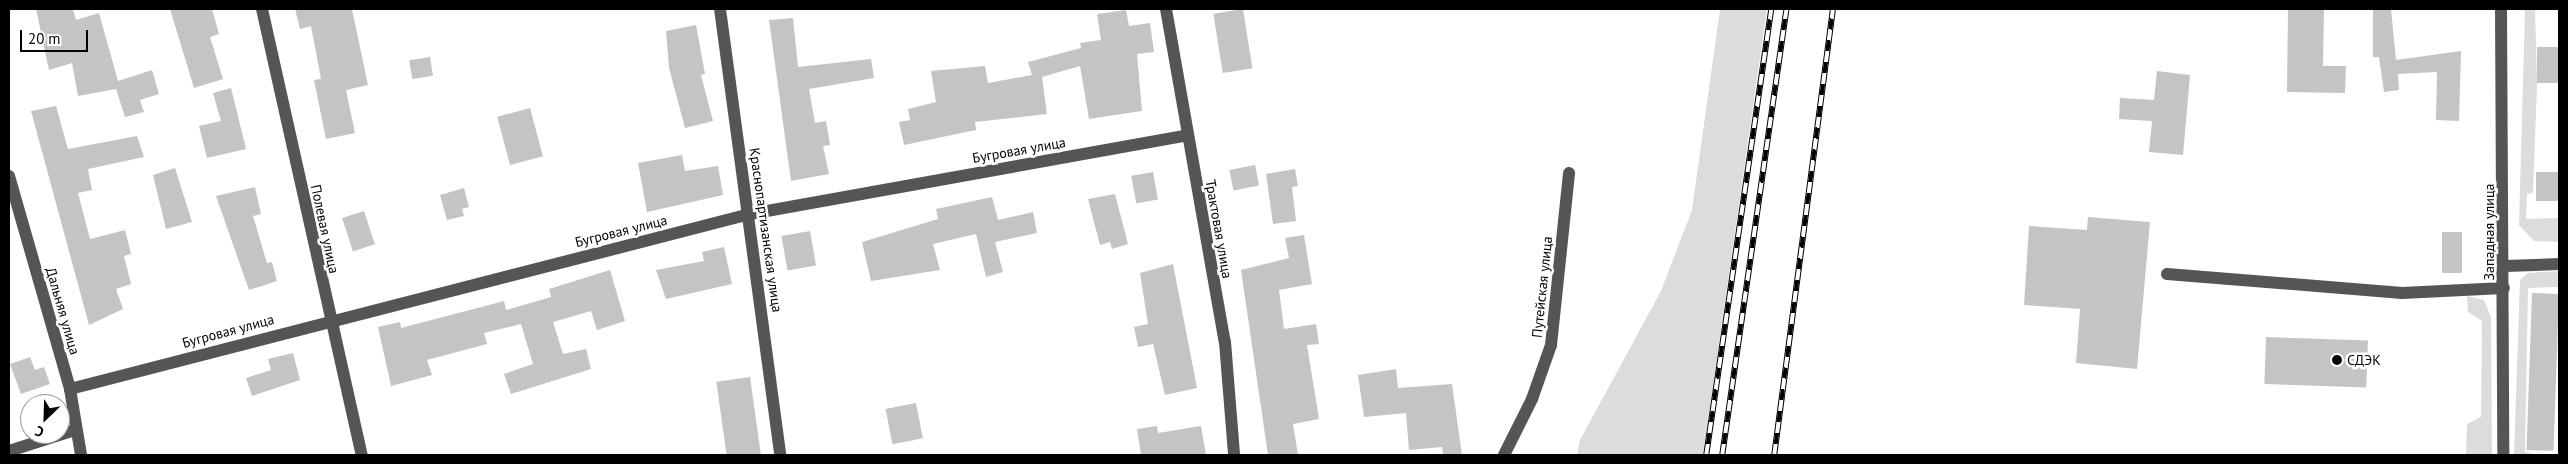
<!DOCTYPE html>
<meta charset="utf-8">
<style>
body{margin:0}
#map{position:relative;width:2568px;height:464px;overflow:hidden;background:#fff;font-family:"PT Sans",sans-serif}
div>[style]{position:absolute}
.green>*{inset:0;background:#dcdcdc}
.building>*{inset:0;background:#c4c4c4;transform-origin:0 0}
.minor>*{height:12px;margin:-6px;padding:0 6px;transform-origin:6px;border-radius:6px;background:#555}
.rail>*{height:5.5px;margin-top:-2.75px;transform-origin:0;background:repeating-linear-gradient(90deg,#fff 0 11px,#000 0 22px);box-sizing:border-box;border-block:1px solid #000}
.dots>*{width:14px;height:14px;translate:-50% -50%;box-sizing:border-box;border:2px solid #fff;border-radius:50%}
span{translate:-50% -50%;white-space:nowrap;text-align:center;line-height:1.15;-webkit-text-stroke:5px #fff;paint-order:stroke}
.street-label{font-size:14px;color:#000}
.poi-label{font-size:14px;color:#000}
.left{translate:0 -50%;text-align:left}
.frame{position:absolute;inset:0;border:10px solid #000;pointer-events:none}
.north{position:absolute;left:20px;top:394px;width:50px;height:50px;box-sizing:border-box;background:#fff;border:1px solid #999;border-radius:50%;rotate:204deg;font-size:14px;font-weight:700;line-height:20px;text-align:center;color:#000}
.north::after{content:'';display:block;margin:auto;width:18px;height:22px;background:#000;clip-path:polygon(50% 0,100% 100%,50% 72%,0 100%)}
.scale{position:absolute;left:20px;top:30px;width:68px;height:22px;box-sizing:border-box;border:2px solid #000;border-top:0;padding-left:6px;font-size:15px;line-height:18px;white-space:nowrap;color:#000;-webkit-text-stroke:4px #fff;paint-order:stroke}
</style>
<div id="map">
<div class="green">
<i style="clip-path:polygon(1720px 9px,1767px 9px,1703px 455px,1577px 455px,1580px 440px,1661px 291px,1692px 210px)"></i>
<i style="clip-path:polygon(2525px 9px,2535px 9px,2537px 85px,2533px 193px,2527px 194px,2526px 219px,2559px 218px,2559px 242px,2534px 241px,2519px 225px)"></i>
<i style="clip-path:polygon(2559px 271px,2559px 287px,2528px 288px,2525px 452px,2538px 455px,2514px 455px,2520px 280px,2528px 273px)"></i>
<i style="clip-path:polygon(2467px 296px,2484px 300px,2491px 317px,2492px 455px,2466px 455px,2467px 424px,2481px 417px,2482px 321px,2468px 312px)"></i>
</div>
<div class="building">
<i style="clip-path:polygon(36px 9px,73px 9px,76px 20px,99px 13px,118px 81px,152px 70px,159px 94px,140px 100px,144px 112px,125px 117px,116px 89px,78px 96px,72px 63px,49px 70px)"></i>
<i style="clip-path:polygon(170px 9px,212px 9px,219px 34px,210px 37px,223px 79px,194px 88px)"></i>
<i style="clip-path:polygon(295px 9px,352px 9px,368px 85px,346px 90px,355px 133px,326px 139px,314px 80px,321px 79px,311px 26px,300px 29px)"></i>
<i style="left:1243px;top:9px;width:60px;height:30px;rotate:81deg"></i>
<i style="clip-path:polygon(2288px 9px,2324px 9px,2323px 66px,2346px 66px,2345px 93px,2287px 92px)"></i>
<i style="clip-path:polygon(2373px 9px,2391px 9px,2396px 60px,2461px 51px,2459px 121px,2436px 120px,2437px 72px,2398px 74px,2399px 90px,2384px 92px,2379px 57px,2373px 57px)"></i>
<i style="clip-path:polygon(1126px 10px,1129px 26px,1150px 23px,1154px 52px,1137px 54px,1142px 111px,1089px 119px,1080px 66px,1042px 77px,1047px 114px,975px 122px,976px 130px,904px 145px,899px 122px,910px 120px,908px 109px,936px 102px,931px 71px,985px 66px,988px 83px,1032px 75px,1028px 62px,1081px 48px,1080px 43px,1101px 40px,1097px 14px)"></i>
<i style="clip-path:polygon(793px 18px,798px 67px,871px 59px,874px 78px,809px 89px,815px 123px,826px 121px,830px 145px,823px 146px,829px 174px,791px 181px,769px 20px)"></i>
<i style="clip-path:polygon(696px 25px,705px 74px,701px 75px,713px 121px,685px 128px,669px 68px,666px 31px)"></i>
<i style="left:2559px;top:47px;width:36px;height:22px;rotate:90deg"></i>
<i style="left:430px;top:57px;width:19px;height:21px;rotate:81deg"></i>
<i style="clip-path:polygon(2157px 71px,2190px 75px,2183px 155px,2149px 152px,2152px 121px,2119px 119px,2120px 98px,2154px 100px)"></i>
<i style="clip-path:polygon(231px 88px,246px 149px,207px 158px,199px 126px,221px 121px,213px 93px)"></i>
<i style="clip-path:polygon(56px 106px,68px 149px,137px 136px,144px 157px,88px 169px,92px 190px,78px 193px,90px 239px,125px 230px,131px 254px,124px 256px,131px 284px,116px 289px,123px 309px,89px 325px,31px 111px)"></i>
<i style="left:530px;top:108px;width:50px;height:34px;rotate:75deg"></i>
<i style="clip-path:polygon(682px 155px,685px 171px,718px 166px,723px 195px,647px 212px,638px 163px)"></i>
<i style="left:1255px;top:165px;width:21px;height:26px;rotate:79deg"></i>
<i style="clip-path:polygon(175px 168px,192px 222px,166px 229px,153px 175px)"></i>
<i style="clip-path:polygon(1295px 169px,1298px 186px,1292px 187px,1296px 221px,1273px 224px,1266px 174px)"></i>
<i style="left:1153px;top:172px;width:28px;height:22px;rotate:80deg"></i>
<i style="left:2536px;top:172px;width:22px;height:29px"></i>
<i style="clip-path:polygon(255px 187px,261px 214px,253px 216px,267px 263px,272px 262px,277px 281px,249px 290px,216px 196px)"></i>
<i style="clip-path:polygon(464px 188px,469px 207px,462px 209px,464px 216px,447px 220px,440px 195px)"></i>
<i style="clip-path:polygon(1115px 194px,1128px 244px,1112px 249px,1110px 242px,1100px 245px,1088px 199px)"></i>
<i style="clip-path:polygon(992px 197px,998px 220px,1033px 212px,1037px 233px,995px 242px,1003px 272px,986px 277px,976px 234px,933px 244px,940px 270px,871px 281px,862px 242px,938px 219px,936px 209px)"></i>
<i style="left:364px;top:211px;width:35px;height:23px;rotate:72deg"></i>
<i style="clip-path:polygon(2088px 217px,2150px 222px,2137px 369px,2076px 363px,2080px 309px,2024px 305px,2029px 226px,2087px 230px)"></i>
<i style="left:810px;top:231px;width:35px;height:29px;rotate:80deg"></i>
<i style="left:2442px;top:232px;width:20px;height:41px"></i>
<i style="clip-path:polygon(1304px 235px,1312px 284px,1279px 290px,1284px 329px,1316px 324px,1319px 344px,1307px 345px,1319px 419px,1293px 424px,1298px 455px,1268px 455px,1241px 270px,1289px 258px,1285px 238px)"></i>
<i style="clip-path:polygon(724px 247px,732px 284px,666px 299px,656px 270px,704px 261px,702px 252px)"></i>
<i style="clip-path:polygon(1173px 264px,1197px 388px,1165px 395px,1153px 344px,1138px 347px,1134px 327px,1148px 324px,1140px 273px)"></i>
<i style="clip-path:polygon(610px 270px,625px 321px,597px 330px,591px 311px,553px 322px,563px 354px,586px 349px,591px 369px,511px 394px,504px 374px,533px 364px,521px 324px,484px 333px,487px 344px,427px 360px,432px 375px,391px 386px,378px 327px,400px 322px,401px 328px,504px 301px,506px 310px,551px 297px,549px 289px)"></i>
<i style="left:2532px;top:293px;width:27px;height:157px;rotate:2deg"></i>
<i style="left:2266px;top:337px;width:102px;height:47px;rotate:2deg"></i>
<i style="clip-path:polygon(293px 353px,300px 380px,252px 396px,246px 378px,271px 370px,268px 359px)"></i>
<i style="clip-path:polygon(30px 357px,35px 370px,44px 367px,50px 384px,21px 394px,10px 364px)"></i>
<i style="clip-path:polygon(1396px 369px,1398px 388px,1452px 384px,1462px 455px,1443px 455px,1442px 447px,1409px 450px,1406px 413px,1364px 417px,1358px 375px)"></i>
<i style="left:750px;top:377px;width:79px;height:34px;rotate:82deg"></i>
<i style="left:916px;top:403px;width:36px;height:31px;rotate:79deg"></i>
<i style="clip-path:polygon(1157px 426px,1158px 433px,1201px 426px,1206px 455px,1141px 455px,1137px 429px)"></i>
</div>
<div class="minor">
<i style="left:262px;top:9px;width:457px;rotate:77.4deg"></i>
<i style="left:720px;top:9px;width:450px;rotate:82.3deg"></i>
<i style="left:1166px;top:9px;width:338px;rotate:80deg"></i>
<i style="left:1225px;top:342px;width:113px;rotate:85.4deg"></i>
<i style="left:2501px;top:9px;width:446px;rotate:89.7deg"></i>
<i style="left:9px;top:176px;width:222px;rotate:74deg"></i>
<i style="left:70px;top:389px;width:67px;rotate:80.5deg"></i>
<i style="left:2505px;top:266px;width:54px;rotate:-2.1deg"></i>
<i style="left:2167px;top:274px;width:236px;rotate:4.6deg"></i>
<i style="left:2402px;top:293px;width:102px;rotate:-2.8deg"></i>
<i style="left:70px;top:389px;width:702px;rotate:-14.43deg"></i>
<i style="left:750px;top:214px;width:444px;rotate:-10.2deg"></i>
<i style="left:9px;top:451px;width:69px;rotate:-17.7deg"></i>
<i style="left:1504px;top:455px;width:63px;rotate:-63.4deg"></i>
<i style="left:1532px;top:399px;width:57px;rotate:-70.6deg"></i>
<i style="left:1551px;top:345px;width:173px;rotate:-84deg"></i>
</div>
<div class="rail">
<i style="left:1706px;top:455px;width:451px;rotate:-81.7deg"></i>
<i style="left:1722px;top:455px;width:451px;rotate:-81.8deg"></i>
<i style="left:1774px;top:455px;width:450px;rotate:-82.5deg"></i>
</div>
<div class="dots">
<i style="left:2337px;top:360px;background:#000"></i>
</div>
<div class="street-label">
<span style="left:1019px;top:150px;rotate:-10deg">Бугровая улица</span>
<span style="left:325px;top:229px;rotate:78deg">Полевая улица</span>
<span style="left:1219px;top:229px;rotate:80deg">Трактовая улица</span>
<span style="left:766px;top:230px;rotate:82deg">Краснопартизанская улица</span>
<span style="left:621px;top:231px;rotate:-14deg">Бугровая улица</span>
<span style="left:2489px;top:232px;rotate:-90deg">Западная улица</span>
<span style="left:1542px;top:287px;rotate:-84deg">Путейская улица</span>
<span style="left:63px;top:311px;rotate:74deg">Дальняя улица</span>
<span style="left:228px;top:331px;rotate:-15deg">Бугровая улица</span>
</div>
<div class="poi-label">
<span class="left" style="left:2347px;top:360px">СДЭК</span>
</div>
<div class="frame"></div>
<div class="north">С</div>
<div class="scale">20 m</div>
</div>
